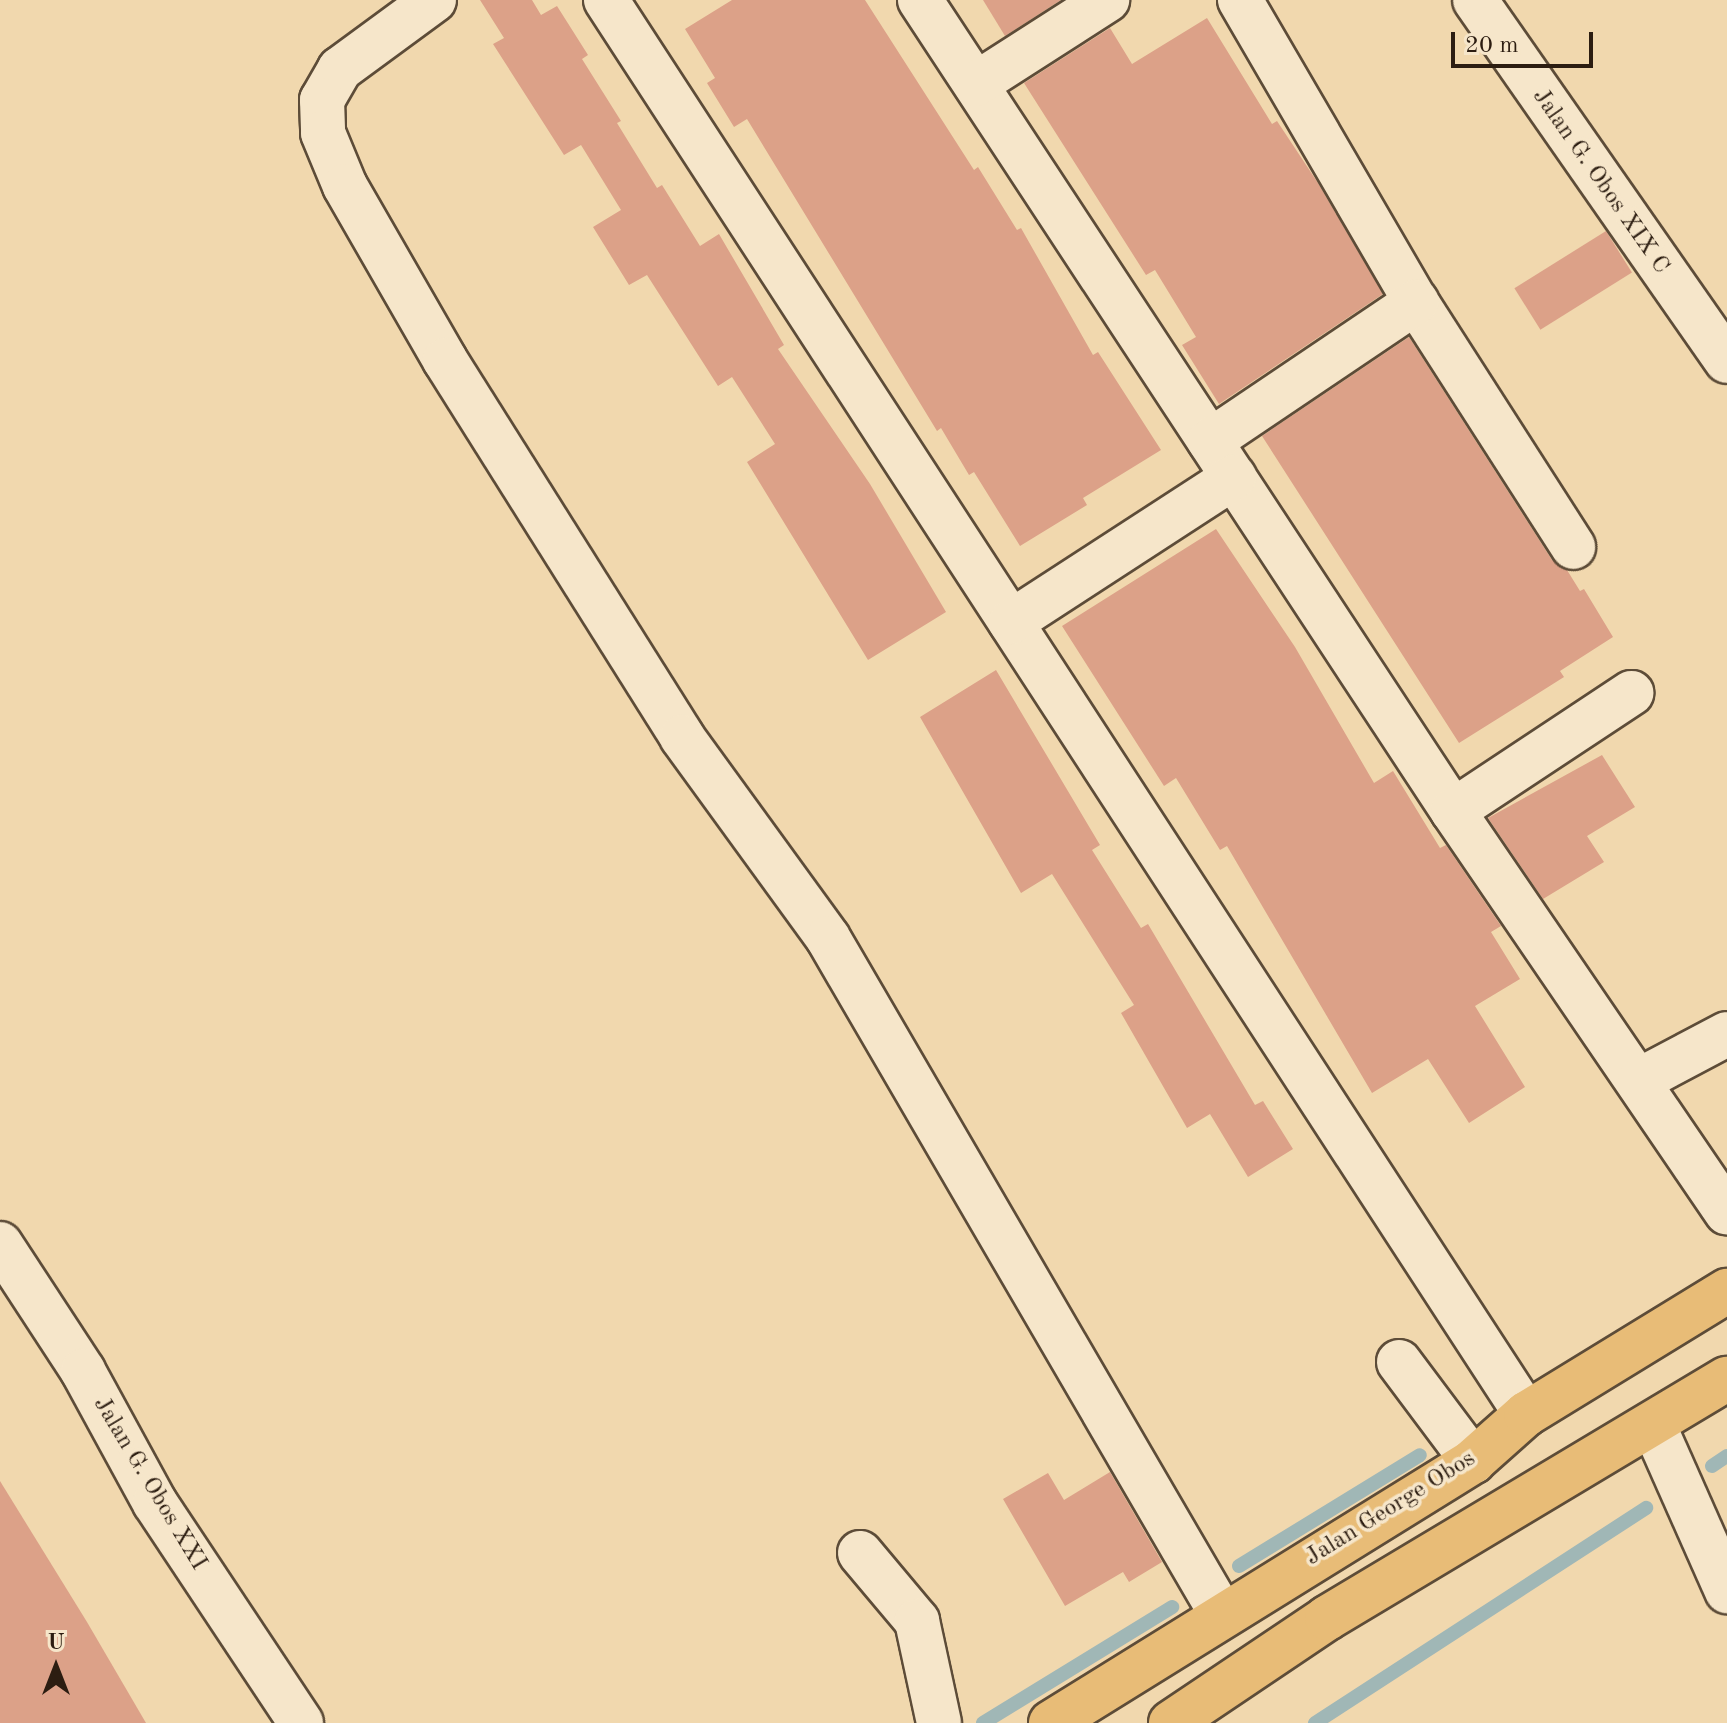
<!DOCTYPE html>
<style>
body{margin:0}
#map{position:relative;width:1727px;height:1723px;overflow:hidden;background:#f1d8ae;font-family:"Old Standard TT",serif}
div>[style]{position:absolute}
.stream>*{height:14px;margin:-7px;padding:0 7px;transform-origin:7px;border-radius:7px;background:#a0b7b6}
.building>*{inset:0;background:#dca188;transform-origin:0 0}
.roads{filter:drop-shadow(2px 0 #5d4c38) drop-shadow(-2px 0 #5d4c38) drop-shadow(0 2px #5d4c38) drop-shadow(0 -2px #5d4c38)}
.street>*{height:44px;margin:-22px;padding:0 22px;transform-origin:22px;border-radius:22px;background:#f6e6ca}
.primary>*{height:44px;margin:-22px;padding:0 22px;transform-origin:22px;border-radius:22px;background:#e8bc77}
span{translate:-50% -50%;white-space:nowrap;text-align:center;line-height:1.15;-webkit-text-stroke:7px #f6e6ca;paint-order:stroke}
.street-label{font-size:24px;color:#2c1d11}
.north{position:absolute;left:16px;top:1627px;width:80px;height:80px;-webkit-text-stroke:6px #f6e6ca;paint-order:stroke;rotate:0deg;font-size:22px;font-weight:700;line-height:32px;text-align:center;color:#2c1d11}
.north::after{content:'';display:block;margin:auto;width:28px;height:36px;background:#2c1d11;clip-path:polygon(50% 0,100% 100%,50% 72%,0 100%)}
.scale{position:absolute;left:1451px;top:32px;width:142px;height:36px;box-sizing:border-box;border:4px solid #2c1d11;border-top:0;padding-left:10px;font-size:24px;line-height:28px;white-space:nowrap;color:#2c1d11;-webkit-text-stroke:6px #f6e6ca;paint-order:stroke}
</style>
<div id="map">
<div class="stream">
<i style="left:1712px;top:1466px;width:18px;rotate:-34deg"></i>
<i style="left:1239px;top:1566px;width:212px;rotate:-31.5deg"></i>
<i style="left:983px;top:1723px;width:222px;rotate:-31.5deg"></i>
<i style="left:1315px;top:1723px;width:395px;rotate:-33deg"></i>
</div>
<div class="building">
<i style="clip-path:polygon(480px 0,532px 0,541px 15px,557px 6px,588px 55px,582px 59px,621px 121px,617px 123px,657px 188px,662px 185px,700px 246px,719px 234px,784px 345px,778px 349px,870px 484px,946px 612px,868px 660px,747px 462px,775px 444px,732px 377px,718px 386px,647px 275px,629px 285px,593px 227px,621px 210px,581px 145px,564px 155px,493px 44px,504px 38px)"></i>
<i style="clip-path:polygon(732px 0,865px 0,974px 170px,978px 167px,1017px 230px,1021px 228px,1093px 355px,1098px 352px,1161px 450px,1083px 498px,1087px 505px,1020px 546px,974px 472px,969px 475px,941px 428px,937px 431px,747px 119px,734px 127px,707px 83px,715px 78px,685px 29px)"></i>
<i style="clip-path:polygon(983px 0,1061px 0,1005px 36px)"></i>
<i style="clip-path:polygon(1207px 18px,1272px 124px,1277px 121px,1318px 183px,1383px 294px,1219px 404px,1182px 345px,1196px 337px,1155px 270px,1146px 275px,1024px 83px,1110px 28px,1132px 64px)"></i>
<i style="left:1606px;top:231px;width:49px;height:108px;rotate:58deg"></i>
<i style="clip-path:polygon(1409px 337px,1552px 560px,1567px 570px,1580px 591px,1584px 589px,1613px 637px,1560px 671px,1564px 677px,1459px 743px,1262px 436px)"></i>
<i style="clip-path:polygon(1216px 529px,1295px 647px,1374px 783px,1393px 771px,1440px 848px,1446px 845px,1501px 926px,1491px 932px,1520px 979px,1475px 1006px,1525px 1087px,1469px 1123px,1428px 1059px,1372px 1093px,1227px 846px,1220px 850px,1176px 778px,1164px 786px,1062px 626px)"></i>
<i style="clip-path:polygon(996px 670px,1100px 845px,1092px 850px,1141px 928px,1148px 924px,1255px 1105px,1263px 1101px,1293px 1149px,1248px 1177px,1210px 1114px,1187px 1128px,1121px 1013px,1134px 1005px,1052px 874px,1021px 893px,920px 717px)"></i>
<i style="clip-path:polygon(1602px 755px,1635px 807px,1587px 836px,1604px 862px,1543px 899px,1488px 818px)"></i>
<i style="clip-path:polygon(1110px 1472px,1162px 1562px,1129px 1582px,1123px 1572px,1065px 1606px,1003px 1499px,1048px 1473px,1064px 1500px)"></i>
<i style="clip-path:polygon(0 1481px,87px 1622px,146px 1723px,0 1723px)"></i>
</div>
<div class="roads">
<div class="street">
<i style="left:434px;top:0;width:117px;rotate:143.7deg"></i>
<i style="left:340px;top:69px;width:36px;rotate:120deg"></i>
<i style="left:322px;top:100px;width:33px;rotate:88deg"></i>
<i style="left:323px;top:133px;width:57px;rotate:67.5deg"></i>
<i style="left:345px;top:186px;width:201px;rotate:60.1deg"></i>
<i style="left:445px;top:360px;width:445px;rotate:57.8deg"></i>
<i style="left:682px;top:737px;width:248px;rotate:54deg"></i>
<i style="left:828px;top:938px;width:781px;rotate:59.79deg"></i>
<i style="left:606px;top:0;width:1687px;rotate:56.95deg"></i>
<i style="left:920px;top:0;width:970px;rotate:56.69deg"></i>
<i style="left:1453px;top:811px;width:486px;rotate:55.7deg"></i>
<i style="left:1240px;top:0;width:350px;rotate:59.8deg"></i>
<i style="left:1416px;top:302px;width:291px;rotate:57.3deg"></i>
<i style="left:1475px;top:0;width:440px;rotate:55.1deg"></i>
<i style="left:976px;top:84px;width:156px;rotate:-32.7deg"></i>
<i style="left:1210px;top:441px;width:249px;rotate:-34deg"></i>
<i style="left:1011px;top:622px;width:266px;rotate:-33deg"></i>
<i style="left:1453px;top:811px;width:214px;rotate:-33.5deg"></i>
<i style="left:1640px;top:1080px;width:98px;rotate:-27.9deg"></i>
<i style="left:0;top:1244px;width:152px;rotate:56.8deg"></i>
<i style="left:83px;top:1371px;width:150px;rotate:61.4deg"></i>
<i style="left:155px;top:1503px;width:264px;rotate:56.4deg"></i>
<i style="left:1399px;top:1362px;width:124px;rotate:53.2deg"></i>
<i style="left:1653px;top:1424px;width:183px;rotate:66.1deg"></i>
<i style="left:860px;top:1553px;width:89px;rotate:50deg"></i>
<i style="left:917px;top:1621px;width:104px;rotate:77.8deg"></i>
</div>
<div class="primary">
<i style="left:1051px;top:1723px;width:497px;rotate:-31.8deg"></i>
<i style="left:1473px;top:1461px;width:71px;rotate:-41.6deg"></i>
<i style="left:1526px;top:1414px;width:236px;rotate:-31.5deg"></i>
<i style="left:1171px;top:1723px;width:188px;rotate:-33.9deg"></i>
<i style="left:1327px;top:1618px;width:466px;rotate:-30.9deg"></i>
</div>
</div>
<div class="street-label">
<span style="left:1600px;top:182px;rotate:55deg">Jalan G. Obos XIX C</span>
<span style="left:149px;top:1484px;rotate:59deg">Jalan G. Obos XXI</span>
<span style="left:1391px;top:1509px;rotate:-32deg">Jalan George Obos</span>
</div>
<div class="north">U</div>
<div class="scale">20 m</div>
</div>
